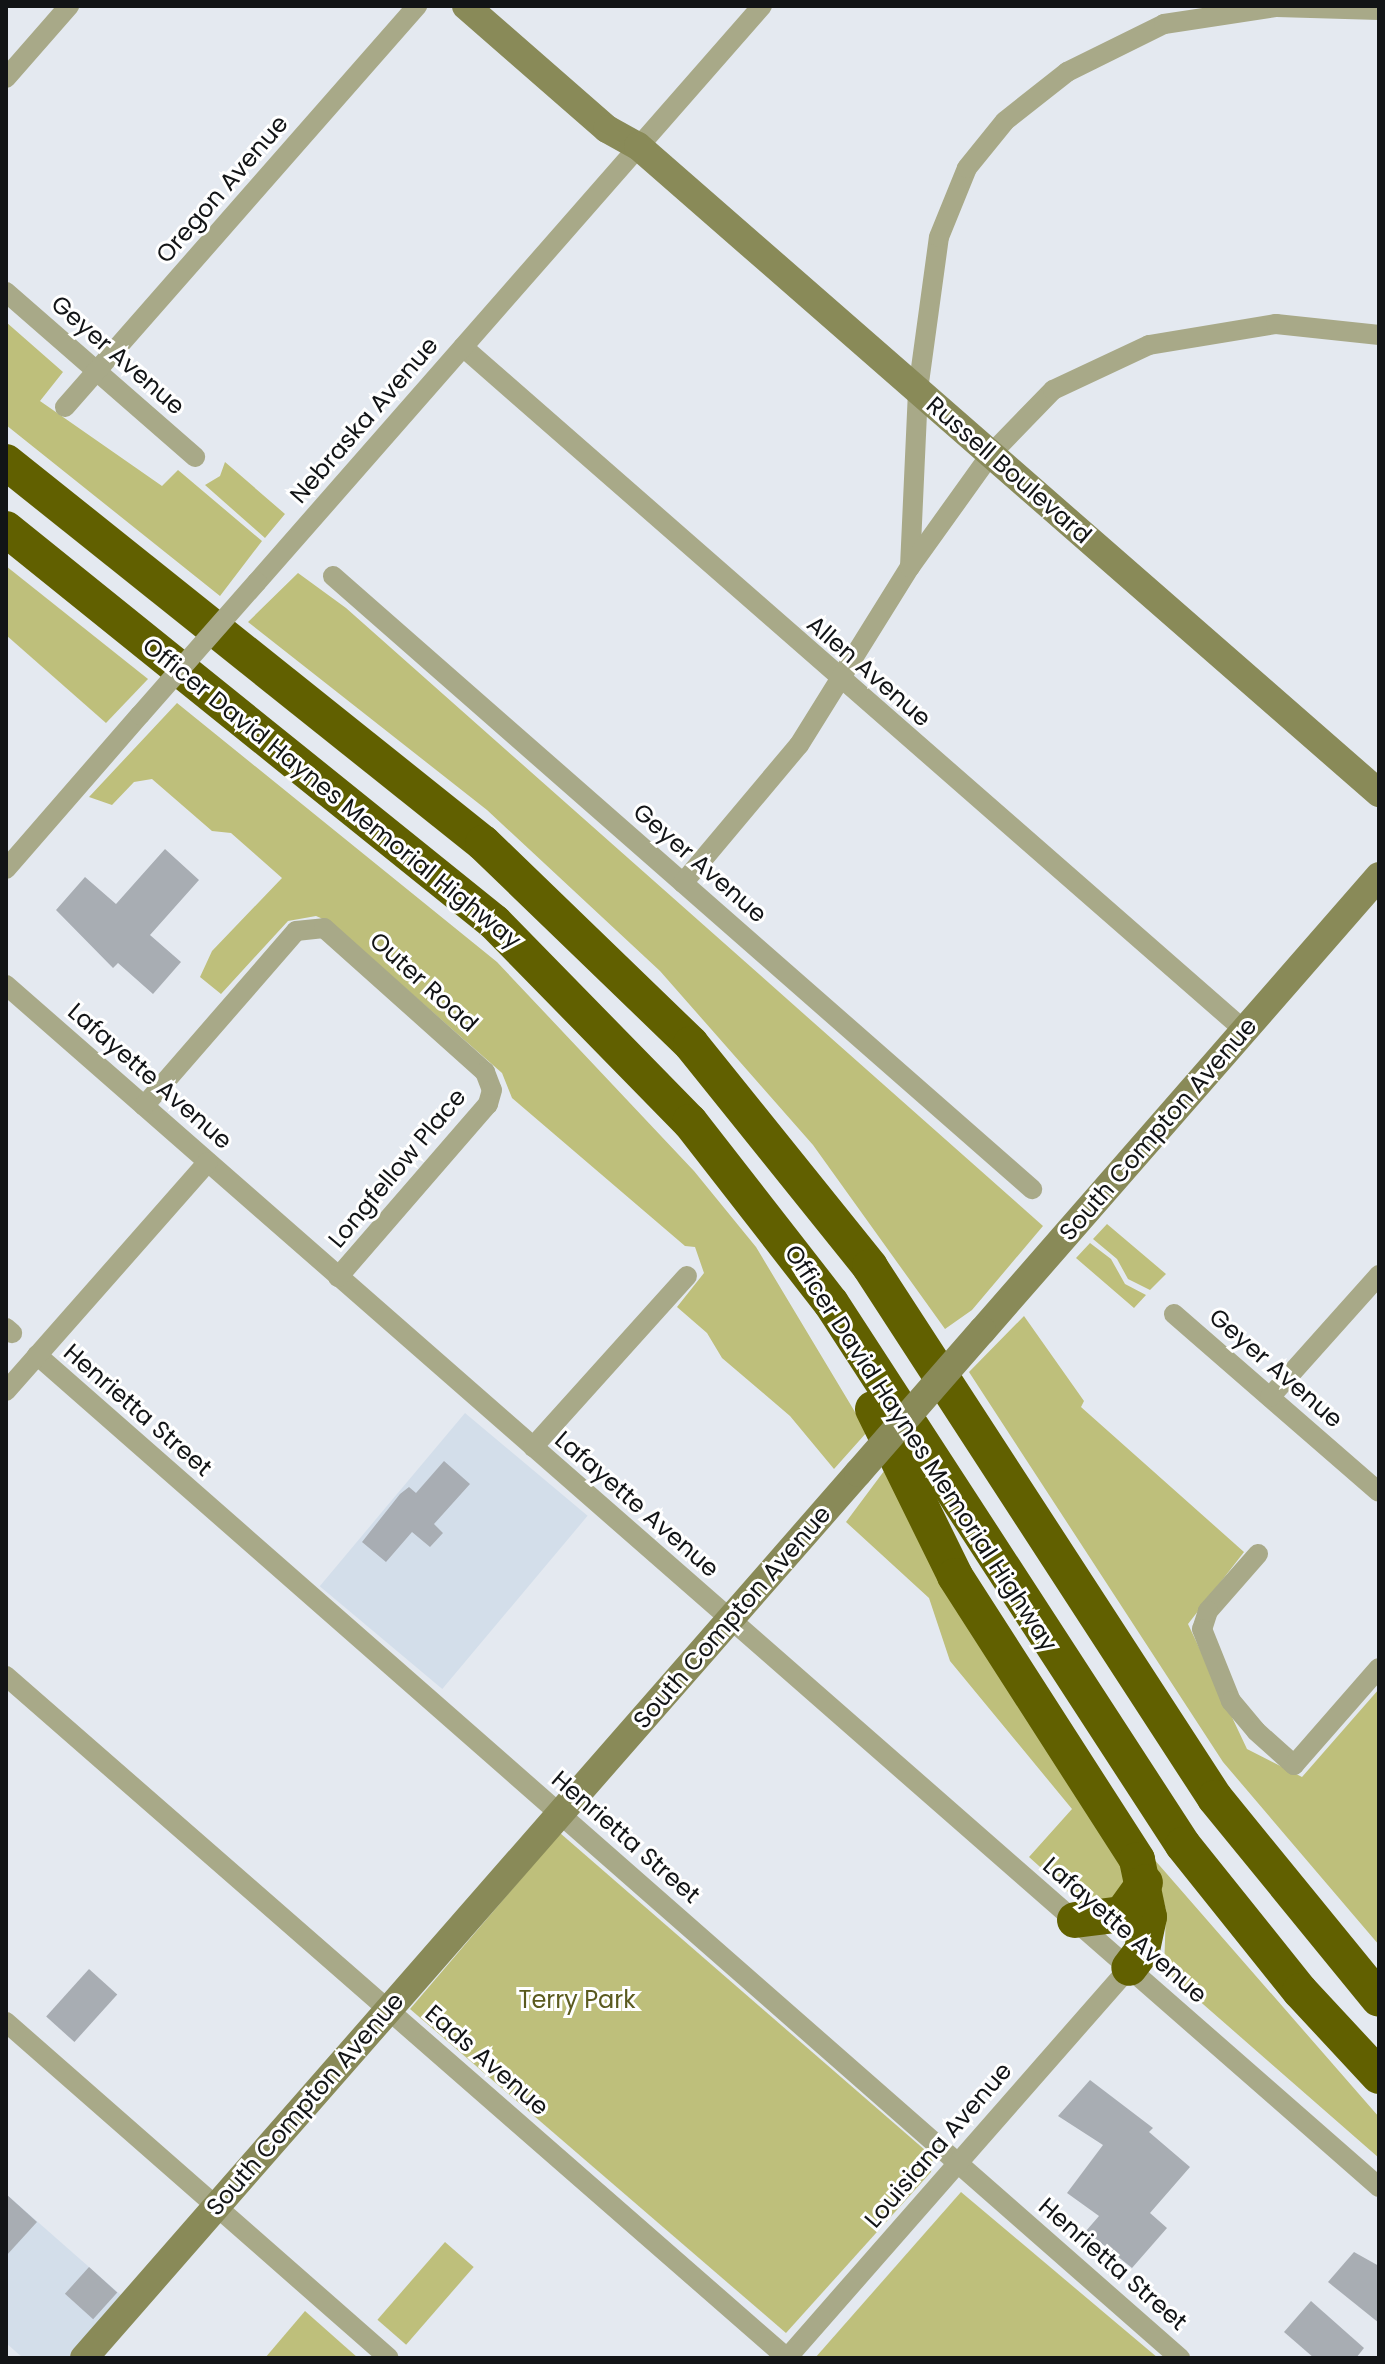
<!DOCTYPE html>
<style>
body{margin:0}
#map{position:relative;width:1385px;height:2364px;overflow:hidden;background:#e4e9f0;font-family:Poppins,sans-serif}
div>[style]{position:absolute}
.built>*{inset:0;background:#d3deea;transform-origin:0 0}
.green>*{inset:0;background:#bebf7b;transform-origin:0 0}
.building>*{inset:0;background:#a8adb3;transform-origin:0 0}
.street>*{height:20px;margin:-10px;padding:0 10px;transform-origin:10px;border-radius:10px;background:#a8a988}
.secondary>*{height:28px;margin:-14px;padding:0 14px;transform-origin:14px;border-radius:14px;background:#898a58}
.highway>*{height:36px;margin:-18px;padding:0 18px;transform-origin:18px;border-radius:18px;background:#616000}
.street-bridge>*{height:20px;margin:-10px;padding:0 10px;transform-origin:10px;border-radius:10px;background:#a8a988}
.secondary-bridge>*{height:28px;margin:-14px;padding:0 14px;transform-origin:14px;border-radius:14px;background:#898a58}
span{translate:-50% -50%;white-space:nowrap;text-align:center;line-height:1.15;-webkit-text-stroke:6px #fff;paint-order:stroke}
.street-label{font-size:24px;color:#121416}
.park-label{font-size:24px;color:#5a5a1f}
.frame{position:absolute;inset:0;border:8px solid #121416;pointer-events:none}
</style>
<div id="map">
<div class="built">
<i style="left:465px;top:1413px;width:160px;height:226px;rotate:40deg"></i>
<i style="clip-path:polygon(6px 2194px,122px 2296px,68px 2358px,23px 2358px,6px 2343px)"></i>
</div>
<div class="green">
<i style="clip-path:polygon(6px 322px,63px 372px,40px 401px,162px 486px,178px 470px,262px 541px,220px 596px,6px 425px)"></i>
<i style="clip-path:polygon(225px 462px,285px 514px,265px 538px,205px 485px,220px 476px)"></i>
<i style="clip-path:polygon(6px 566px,148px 679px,106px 723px,6px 635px)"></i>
<i style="clip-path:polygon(298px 573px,346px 608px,1043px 1226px,972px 1310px,945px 1329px,813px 1145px,660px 971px,487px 810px,248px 622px)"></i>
<i style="clip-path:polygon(177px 703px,497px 962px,694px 1171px,756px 1247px,867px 1432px,834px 1469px,790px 1416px,722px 1358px,707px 1333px,677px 1307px,704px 1273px,695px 1247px,685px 1246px,512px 1098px,502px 1073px,330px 922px,316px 916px,288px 921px,221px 994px,200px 977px,212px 951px,282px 878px,231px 833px,212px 831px,152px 779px,134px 782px,112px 805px,89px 797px)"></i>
<i style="clip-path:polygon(1107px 1224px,1166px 1274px,1150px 1290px,1128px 1279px,1117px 1259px,1093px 1239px)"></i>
<i style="clip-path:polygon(1090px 1243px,1111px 1259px,1125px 1284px,1146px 1295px,1134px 1308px,1076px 1258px)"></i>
<i style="clip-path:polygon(1024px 1316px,1084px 1401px,1081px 1407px,1244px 1552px,1188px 1624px,1247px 1749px,1302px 1777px,1379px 1689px,1379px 1945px,1223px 1762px,969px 1372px)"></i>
<i style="clip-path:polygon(890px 1463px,1129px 1876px,1118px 1899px,1079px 1902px,1029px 1857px,1072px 1809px,950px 1661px,929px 1598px,846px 1522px)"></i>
<i style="clip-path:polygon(560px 1833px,933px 2157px,931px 2172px,786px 2333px,410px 2009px)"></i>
<i style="clip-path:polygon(1153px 1858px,1379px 2117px,1379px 2158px,1164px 1970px,1166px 1911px)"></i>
<i style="clip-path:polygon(961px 2192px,1158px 2358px,815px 2358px)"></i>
<i style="left:445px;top:2242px;width:38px;height:103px;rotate:41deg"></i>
<i style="clip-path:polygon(305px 2311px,358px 2358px,265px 2358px)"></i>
</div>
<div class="building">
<i style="clip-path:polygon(165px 849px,199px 880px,150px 935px,181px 962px,153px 994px,118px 963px,113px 968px,56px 910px,85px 877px,116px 904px)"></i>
<i style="clip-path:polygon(444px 1461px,470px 1484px,434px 1524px,443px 1533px,430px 1547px,412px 1532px,386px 1562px,362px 1542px,400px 1494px,409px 1487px,416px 1493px)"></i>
<i style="left:89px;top:1969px;width:38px;height:64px;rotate:42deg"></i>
<i style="clip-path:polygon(1090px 2080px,1153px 2128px,1149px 2132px,1190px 2167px,1150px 2213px,1167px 2228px,1132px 2268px,1086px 2231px,1099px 2216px,1067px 2193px,1103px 2145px,1058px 2116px)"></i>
<i style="clip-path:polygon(6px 2194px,37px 2222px,6px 2256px)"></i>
<i style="clip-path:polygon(1354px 2252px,1379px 2266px,1379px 2323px,1328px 2282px)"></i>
<i style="left:89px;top:2267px;width:38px;height:36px;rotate:42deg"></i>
<i style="clip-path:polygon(1311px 2301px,1364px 2348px,1356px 2358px,1314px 2358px,1284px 2332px)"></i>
</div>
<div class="street">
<i style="left:6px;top:78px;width:96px;rotate:-48.8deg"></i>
<i style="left:6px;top:292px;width:251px;rotate:41.1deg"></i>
<i style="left:463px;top:347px;width:1038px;rotate:41.17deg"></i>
<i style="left:65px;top:407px;width:534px;rotate:-48.72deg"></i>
<i style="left:910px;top:567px;width:177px;rotate:-87.4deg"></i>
<i style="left:918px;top:390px;width:154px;rotate:-82.2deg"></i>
<i style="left:939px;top:237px;width:74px;rotate:-67.9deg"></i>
<i style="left:967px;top:168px;width:60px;rotate:-51deg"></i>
<i style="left:1005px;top:121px;width:79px;rotate:-38.3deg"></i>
<i style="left:1067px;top:72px;width:108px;rotate:-26.3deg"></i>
<i style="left:1164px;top:24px;width:114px;rotate:-8.6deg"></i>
<i style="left:1277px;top:7px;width:102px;rotate:1.7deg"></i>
<i style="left:333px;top:576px;width:930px;rotate:41.25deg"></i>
<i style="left:257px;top:582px;width:766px;rotate:-48.76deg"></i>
<i style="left:6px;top:869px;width:204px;rotate:-49deg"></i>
<i style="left:683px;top:883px;width:180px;rotate:-50deg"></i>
<i style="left:799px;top:745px;width:210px;rotate:-58.1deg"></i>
<i style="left:910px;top:567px;width:139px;rotate:-54.4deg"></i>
<i style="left:991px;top:454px;width:89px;rotate:-45.9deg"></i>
<i style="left:1053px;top:390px;width:106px;rotate:-25.1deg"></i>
<i style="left:1149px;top:345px;width:129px;rotate:-9.4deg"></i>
<i style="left:1276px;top:324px;width:104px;rotate:6.1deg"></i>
<i style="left:6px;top:985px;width:1825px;rotate:41.2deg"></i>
<i style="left:144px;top:1106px;width:232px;rotate:-49deg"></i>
<i style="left:296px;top:931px;width:28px;rotate:-6deg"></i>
<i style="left:324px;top:928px;width:216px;rotate:41.8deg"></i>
<i style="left:485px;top:1072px;width:19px;rotate:69deg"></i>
<i style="left:492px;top:1090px;width:15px;rotate:106deg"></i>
<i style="left:488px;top:1104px;width:229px;rotate:130.9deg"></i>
<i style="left:1174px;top:1314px;width:271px;rotate:41deg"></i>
<i style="left:6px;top:1328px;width:8px;rotate:40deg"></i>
<i style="left:37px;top:1355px;width:1521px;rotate:41.27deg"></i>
<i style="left:6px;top:1391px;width:305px;rotate:-48.6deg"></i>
<i style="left:1270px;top:1397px;width:164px;rotate:-48.2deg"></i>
<i style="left:533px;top:1447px;width:230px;rotate:-48deg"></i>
<i style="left:1258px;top:1554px;width:76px;rotate:131.3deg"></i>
<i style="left:1208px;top:1611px;width:19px;rotate:108deg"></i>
<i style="left:1202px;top:1629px;width:78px;rotate:68.1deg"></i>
<i style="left:1231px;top:1701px;width:39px;rotate:50deg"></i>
<i style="left:1256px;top:1731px;width:51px;rotate:41.8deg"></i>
<i style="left:1294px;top:1765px;width:129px;rotate:-48.8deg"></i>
<i style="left:6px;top:1676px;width:1037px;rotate:41.13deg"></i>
<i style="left:6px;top:2022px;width:509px;rotate:41.26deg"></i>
<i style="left:787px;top:2358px;width:519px;rotate:-48.75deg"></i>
</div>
<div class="secondary">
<i style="left:466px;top:6px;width:187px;rotate:41.1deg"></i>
<i style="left:607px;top:129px;width:35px;rotate:29deg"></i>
<i style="left:638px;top:146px;width:984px;rotate:41.13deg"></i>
<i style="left:982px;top:1331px;width:604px;rotate:-48.89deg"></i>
<i style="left:84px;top:2358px;width:1176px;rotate:-48.83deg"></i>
</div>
<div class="highway">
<i style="left:6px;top:462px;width:610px;rotate:38.62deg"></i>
<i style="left:483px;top:843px;width:289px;rotate:44deg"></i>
<i style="left:691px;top:1044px;width:286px;rotate:51.2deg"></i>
<i style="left:870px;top:1267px;width:633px;rotate:56.99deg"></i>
<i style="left:1215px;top:1798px;width:259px;rotate:50.8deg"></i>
<i style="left:6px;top:529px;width:627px;rotate:38.85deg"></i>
<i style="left:494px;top:922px;width:280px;rotate:45.6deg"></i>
<i style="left:690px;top:1122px;width:229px;rotate:52.1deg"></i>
<i style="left:831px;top:1303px;width:646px;rotate:57deg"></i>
<i style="left:1183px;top:1845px;width:187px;rotate:51.3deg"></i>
<i style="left:1300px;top:1991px;width:116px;rotate:47.1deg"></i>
<i style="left:873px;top:1409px;width:186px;rotate:63.8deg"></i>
<i style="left:955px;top:1576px;width:337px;rotate:57.3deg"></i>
<i style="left:1137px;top:1860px;width:58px;rotate:78.1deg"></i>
<i style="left:1149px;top:1917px;width:35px;rotate:102deg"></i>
<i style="left:1142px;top:1951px;width:21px;rotate:127deg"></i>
<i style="left:1075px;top:1920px;width:47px;rotate:-7.3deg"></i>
<i style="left:1122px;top:1914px;width:39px;rotate:-54deg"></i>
</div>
<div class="street-bridge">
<i style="left:140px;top:715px;width:177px;rotate:-48.7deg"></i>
</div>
<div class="secondary-bridge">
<i style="left:858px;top:1473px;width:189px;rotate:-48.9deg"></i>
</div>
<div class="street-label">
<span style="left:222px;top:189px;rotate:-49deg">Oregon Avenue</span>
<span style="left:118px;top:355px;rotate:41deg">Geyer Avenue</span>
<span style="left:364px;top:420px;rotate:-49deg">Nebraska Avenue</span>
<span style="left:1009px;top:470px;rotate:41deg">Russell Boulevard</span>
<span style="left:869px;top:671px;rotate:41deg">Allen Avenue</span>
<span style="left:332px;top:793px;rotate:39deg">Officer David Haynes Memorial Highway</span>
<span style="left:700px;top:863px;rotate:41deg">Geyer Avenue</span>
<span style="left:424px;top:982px;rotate:42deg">Outer Road</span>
<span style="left:150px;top:1076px;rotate:41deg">Lafayette Avenue</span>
<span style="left:1158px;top:1129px;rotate:-49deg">South Compton Avenue</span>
<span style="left:397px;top:1168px;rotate:-50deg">Longfellow Place</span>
<span style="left:1276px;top:1368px;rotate:41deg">Geyer Avenue</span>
<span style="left:138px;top:1410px;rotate:41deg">Henrietta Street</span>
<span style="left:921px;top:1448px;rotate:57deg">Officer David Haynes Memorial Highway</span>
<span style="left:637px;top:1504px;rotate:41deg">Lafayette Avenue</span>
<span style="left:732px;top:1617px;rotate:-49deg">South Compton Avenue</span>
<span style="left:626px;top:1837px;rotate:41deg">Henrietta Street</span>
<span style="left:1125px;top:1930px;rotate:41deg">Lafayette Avenue</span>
<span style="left:487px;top:2060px;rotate:41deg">Eads Avenue</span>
<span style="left:305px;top:2104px;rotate:-49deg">South Compton Avenue</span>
<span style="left:938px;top:2145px;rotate:-49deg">Louisiana Avenue</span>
<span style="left:1113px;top:2264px;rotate:41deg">Henrietta Street</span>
</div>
<div class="park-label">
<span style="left:577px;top:2000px">Terry Park</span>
</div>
<div class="frame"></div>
</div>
